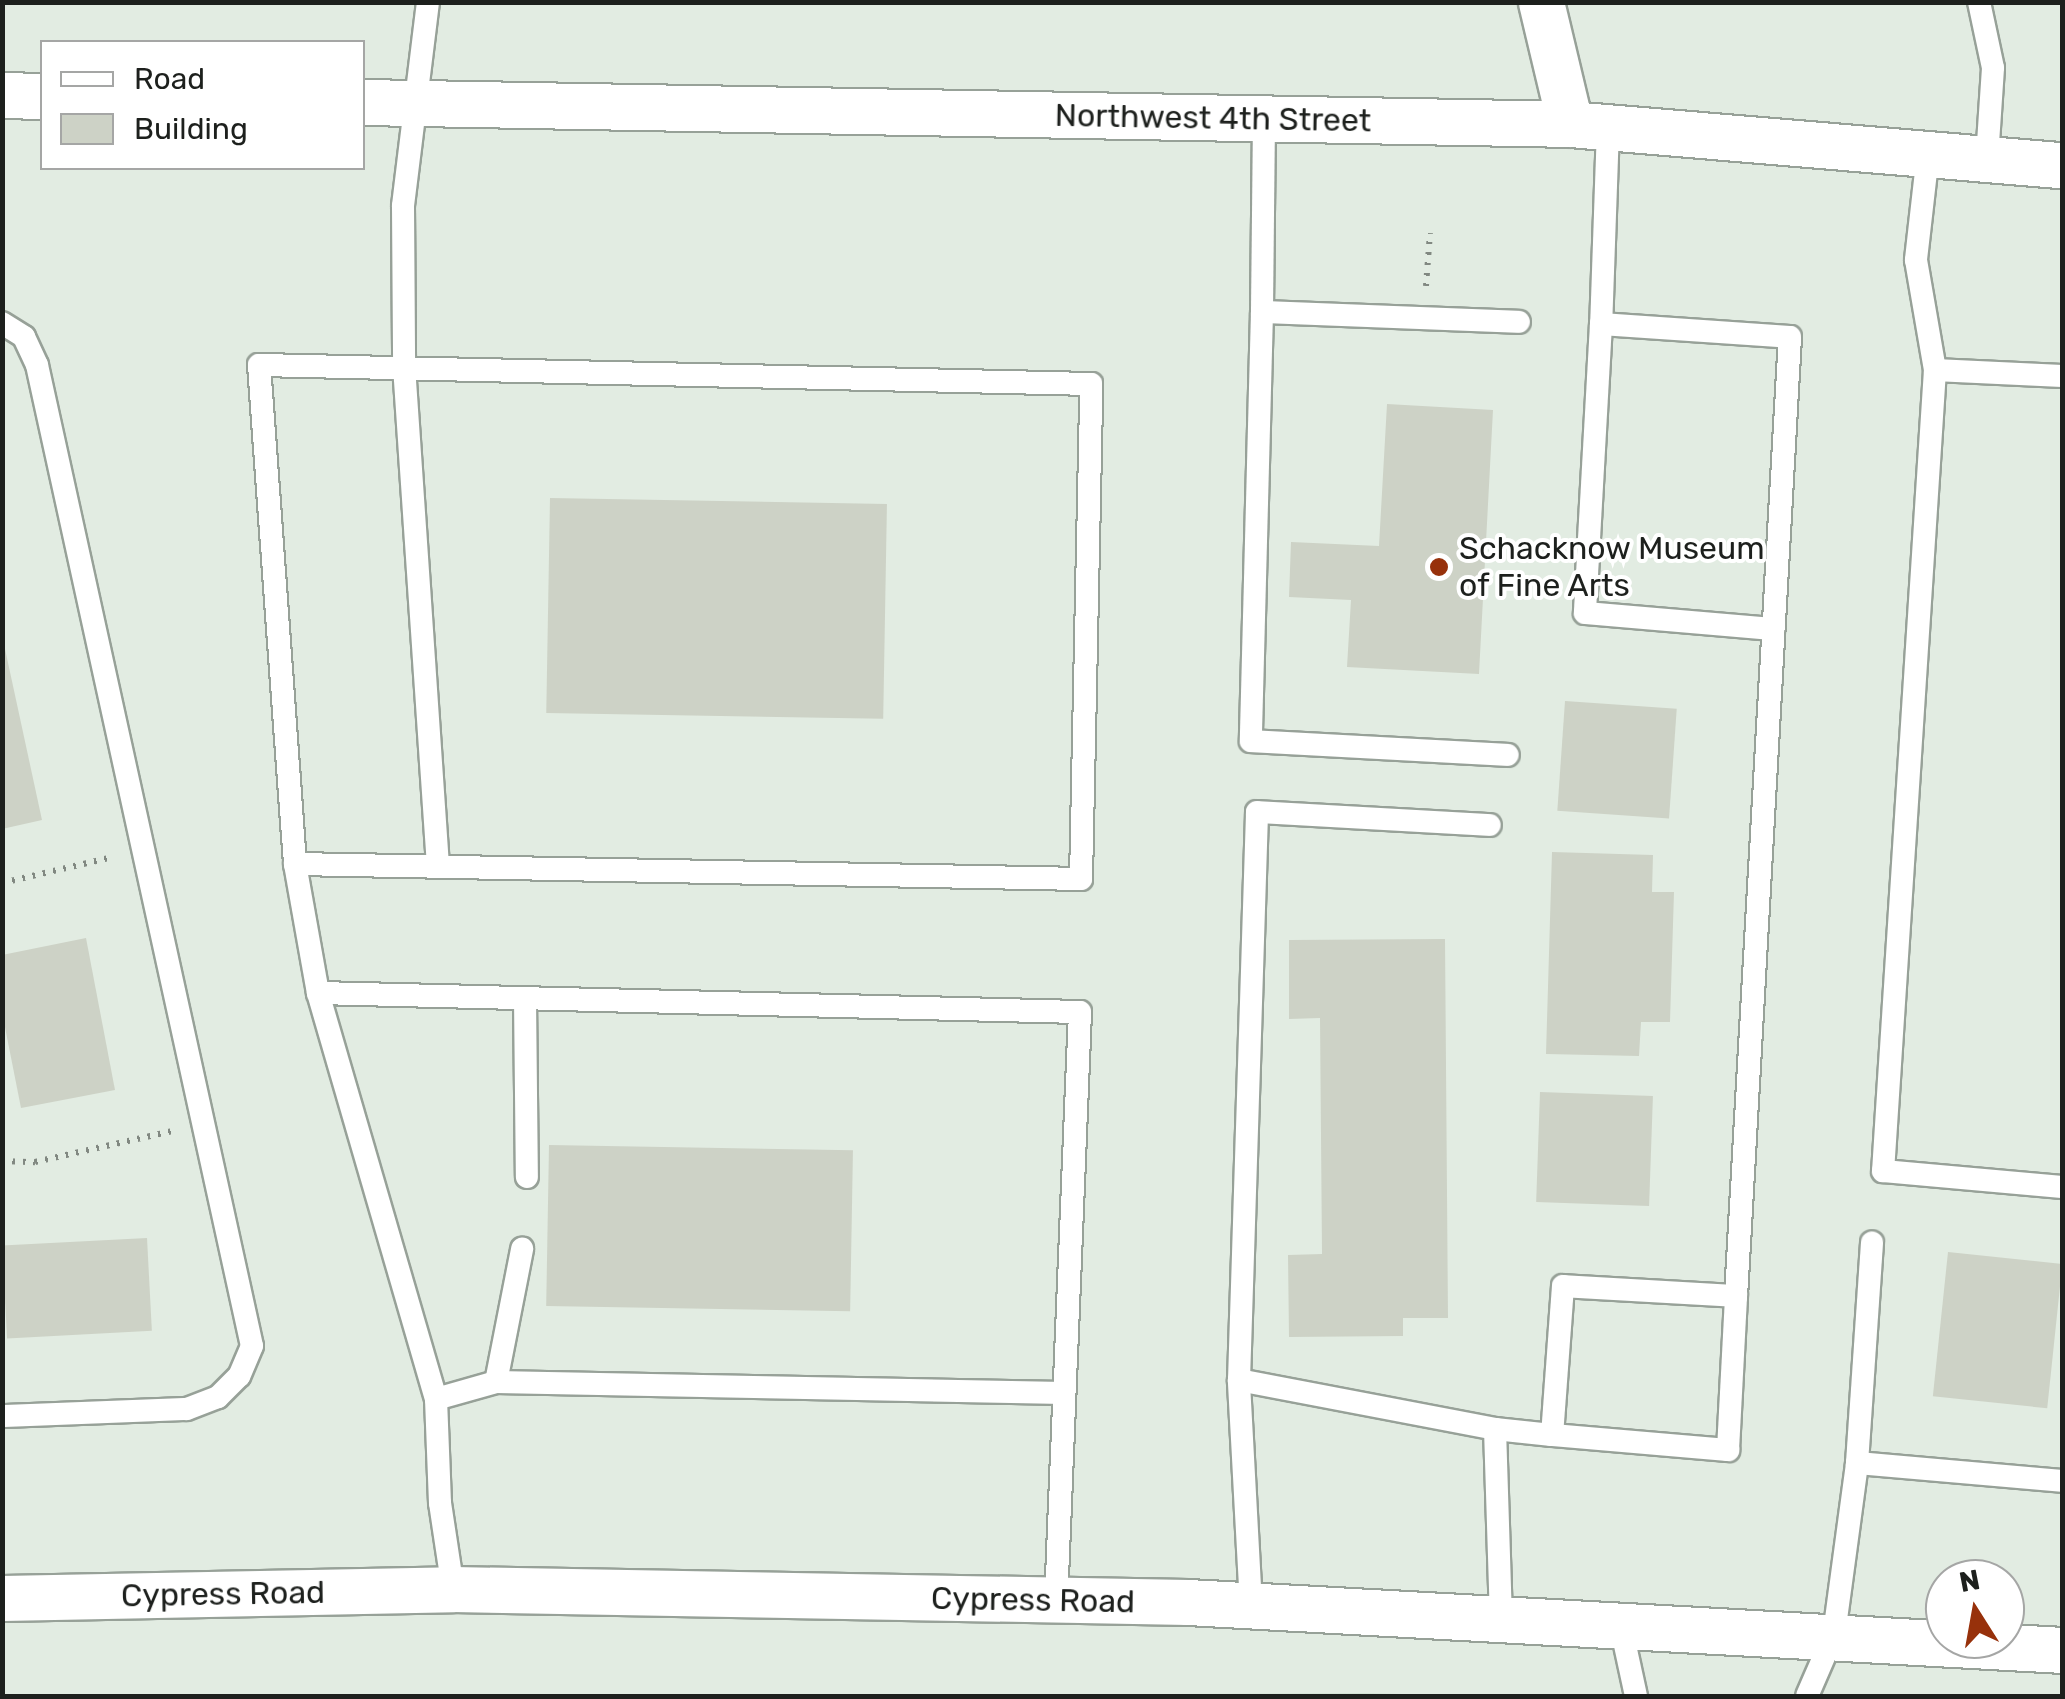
<!DOCTYPE html>
<style>
body{margin:0}
#map{position:relative;width:2065px;height:1699px;overflow:hidden;background:#e2ece2;font-family:Rubik,sans-serif}
div>[style]{position:absolute}
.built>*{inset:0;background:#d3e3d4}
.building>*{inset:0;background:#cdd2c6;transform-origin:0 0}
.path>*{height:6px;margin-top:-3px;transform-origin:0;background:repeating-linear-gradient(90deg,#818881 0 2.5px,transparent 0 10.5px)}
.roads{filter:drop-shadow(2px 0 #97a198) drop-shadow(-2px 0 #97a198) drop-shadow(0 2px #97a198) drop-shadow(0 -2px #97a198)}
.service>*{height:22px;margin:-11px;padding:0 11px;transform-origin:11px;border-radius:11px;background:#fff}
.minor>*{height:45px;margin:-22.5px;padding:0 22.5px;transform-origin:22.5px;border-radius:22.5px;background:#fff}
.dots>*{width:28px;height:28px;translate:-50% -50%;box-sizing:border-box;border:5px solid #fff;border-radius:50%}
span{translate:-50% -50%;white-space:nowrap;text-align:center;line-height:1.15;-webkit-text-stroke:8px #fff;paint-order:stroke}
.street-label{font-size:32px;color:#1d201d}
.poi-label{font-size:32px;color:#1d201d}
.left{translate:0 -50%;text-align:left}
.frame{position:absolute;inset:0;border:5px solid #1d201d;pointer-events:none}
.legend{position:absolute;left:40px;top:40px;width:325px;height:130px;box-sizing:border-box;background:#fff;border:2px solid #a5a6a5;margin:0;padding:12px 18px;list-style:none;font-size:30px;color:#1d201d}
.legend li{display:flex;align-items:center;gap:20px;height:50px}
.legend b{width:50px;border:2px solid #a5a6a5}
.north{position:absolute;left:1925px;top:1559px;width:100px;height:100px;box-sizing:border-box;background:#fff;border:2px solid #a5a6a5;border-radius:50%;rotate:349deg;font-size:28px;font-weight:700;line-height:40px;text-align:center;color:#1d201d}
.north::after{content:'';display:block;margin:auto;width:35px;height:45px;background:#97310b;clip-path:polygon(50% 0,100% 100%,50% 72%,0 100%)}
</style>
<div id="map">
<div class="built">
<i style="clip-path:polygon(1366px 1693px,1475px 1696px,761px 1696px)"></i>
</div>
<div class="building">
<i style="clip-path:polygon(1387px 404px,1493px 410px,1479px 674px,1347px 667px,1351px 600px,1289px 597px,1291px 542px,1379px 546px)"></i>
<i style="left:550px;top:498px;width:337px;height:215px;rotate:1deg"></i>
<i style="clip-path:polygon(2px 635px,42px 820px,2px 829px)"></i>
<i style="left:1565px;top:701px;width:112px;height:110px;rotate:4deg"></i>
<i style="clip-path:polygon(1552px 852px,1653px 855px,1652px 892px,1674px 892px,1670px 1022px,1641px 1022px,1639px 1056px,1546px 1054px)"></i>
<i style="clip-path:polygon(86px 938px,115px 1090px,21px 1108px,2px 1012px,2px 955px)"></i>
<i style="clip-path:polygon(1445px 939px,1448px 1318px,1403px 1318px,1403px 1336px,1289px 1337px,1288px 1255px,1322px 1254px,1320px 1018px,1289px 1019px,1289px 940px)"></i>
<i style="left:1540px;top:1092px;width:113px;height:110px;rotate:2deg"></i>
<i style="left:549px;top:1145px;width:304px;height:161px;rotate:1deg"></i>
<i style="left:147px;top:1238px;width:93px;height:145px;rotate:87deg"></i>
<i style="left:1948px;top:1252px;width:115px;height:145px;rotate:6deg"></i>
</div>
<div class="path">
<i style="left:1426px;top:286px;width:53px;rotate:-85.7deg"></i>
<i style="left:2px;top:883px;width:114px;rotate:-13.2deg"></i>
<i style="left:2px;top:1161px;width:33px;rotate:2deg"></i>
<i style="left:35px;top:1162px;width:141px;rotate:-12.7deg"></i>
</div>
<div class="roads">
<div class="service">
<i style="left:428px;top:2px;width:206px;rotate:97deg"></i>
<i style="left:403px;top:206px;width:160px;rotate:89.6deg"></i>
<i style="left:404px;top:366px;width:501px;rotate:86.11deg"></i>
<i style="left:1979px;top:2px;width:67px;rotate:78deg"></i>
<i style="left:1993px;top:68px;width:91px;rotate:93.8deg"></i>
<i style="left:1264px;top:119px;width:193px;rotate:90.6deg"></i>
<i style="left:1262px;top:312px;width:257px;rotate:2.2deg"></i>
<i style="left:1608px;top:128px;width:196px;rotate:92deg"></i>
<i style="left:1601px;top:324px;width:189px;rotate:3.9deg"></i>
<i style="left:1790px;top:337px;width:961px;rotate:93.22deg"></i>
<i style="left:1928px;top:154px;width:107px;rotate:96.5deg"></i>
<i style="left:1916px;top:260px;width:112px;rotate:80.2deg"></i>
<i style="left:1935px;top:370px;width:803px;rotate:93.71deg"></i>
<i style="left:1883px;top:1171px;width:180px;rotate:5.1deg"></i>
<i style="left:1262px;top:312px;width:429px;rotate:91.5deg"></i>
<i style="left:1251px;top:741px;width:257px;rotate:3.1deg"></i>
<i style="left:2px;top:323px;width:26px;rotate:32deg"></i>
<i style="left:24px;top:337px;width:31px;rotate:65deg"></i>
<i style="left:37px;top:365px;width:1004px;rotate:77.64deg"></i>
<i style="left:252px;top:1346px;width:33px;rotate:113deg"></i>
<i style="left:239px;top:1376px;width:30px;rotate:135deg"></i>
<i style="left:218px;top:1397px;width:34px;rotate:159deg"></i>
<i style="left:186px;top:1409px;width:184px;rotate:177.8deg"></i>
<i style="left:1601px;top:324px;width:289px;rotate:93.2deg"></i>
<i style="left:1585px;top:613px;width:189px;rotate:4.9deg"></i>
<i style="left:1935px;top:370px;width:127px;rotate:2.7deg"></i>
<i style="left:295px;top:864px;width:786px;rotate:1.09deg"></i>
<i style="left:1081px;top:879px;width:495px;rotate:-88.8deg"></i>
<i style="left:1091px;top:384px;width:832px;rotate:-178.69deg"></i>
<i style="left:259px;top:365px;width:500px;rotate:85.87deg"></i>
<i style="left:295px;top:864px;width:131px;rotate:79.9deg"></i>
<i style="left:525px;top:998px;width:179px;rotate:89.4deg"></i>
<i style="left:1239px;top:1380px;width:261px;rotate:10.8deg"></i>
<i style="left:1495px;top:1429px;width:188px;rotate:88.2deg"></i>
<i style="left:496px;top:1382px;width:136px;rotate:-78.9deg"></i>
<i style="left:436px;top:1399px;width:62px;rotate:-15.8deg"></i>
<i style="left:496px;top:1382px;width:568px;rotate:1.11deg"></i>
<i style="left:1495px;top:1429px;width:57px;rotate:6deg"></i>
<i style="left:1552px;top:1435px;width:177px;rotate:4.9deg"></i>
<i style="left:1728px;top:1450px;width:154px;rotate:-87deg"></i>
<i style="left:1736px;top:1296px;width:173px;rotate:-176.7deg"></i>
<i style="left:1563px;top:1286px;width:149px;rotate:94.2deg"></i>
<i style="left:1857px;top:1463px;width:206px;rotate:5deg"></i>
<i style="left:453px;top:1589px;width:87px;rotate:-98.6deg"></i>
<i style="left:440px;top:1503px;width:104px;rotate:-92.2deg"></i>
<i style="left:436px;top:1399px;width:423px;rotate:-106.2deg"></i>
<i style="left:318px;top:993px;width:762px;rotate:1.43deg"></i>
<i style="left:1080px;top:1012px;width:589px;rotate:92.33deg"></i>
<i style="left:1251px;top:1605px;width:225px;rotate:-93.1deg"></i>
<i style="left:1239px;top:1380px;width:568px;rotate:-88.18deg"></i>
<i style="left:1257px;top:812px;width:233px;rotate:3.2deg"></i>
<i style="left:1620px;top:1622px;width:76px;rotate:77.8deg"></i>
<i style="left:1807px;top:1696px;width:68px;rotate:-66.5deg"></i>
<i style="left:1834px;top:1634px;width:173px;rotate:-82.3deg"></i>
<i style="left:1857px;top:1463px;width:221px;rotate:-86.1deg"></i>
</div>
<div class="minor">
<i style="left:1541px;top:2px;width:125px;rotate:76.6deg"></i>
<i style="left:2px;top:95px;width:40px;rotate:1.4deg"></i>
<i style="left:362px;top:102px;width:1208px;rotate:1.04deg"></i>
<i style="left:1570px;top:124px;width:494px;rotate:4.8deg"></i>
<i style="left:2px;top:1598px;width:451px;rotate:-1.1deg"></i>
<i style="left:453px;top:1589px;width:735px;rotate:1.01deg"></i>
<i style="left:1188px;top:1602px;width:875px;rotate:3.14deg"></i>
</div>
</div>
<div class="dots">
<i style="left:1439px;top:567px;background:#97310b"></i>
</div>
<div class="street-label">
<span style="left:1213px;top:118px;rotate:1deg">Northwest 4th Street</span>
<span style="left:223px;top:1594px;rotate:-1deg">Cypress Road</span>
<span style="left:1033px;top:1600px;rotate:1deg">Cypress Road</span>
</div>
<div class="poi-label">
<span class="left" style="left:1459px;top:567px">Schacknow Museum<br>of Fine Arts</span>
</div>
<div class="frame"></div>
<ul class="legend">
<li><b style="height:12px;background:#fff"></b>Road</li>
<li><b style="height:28px;background:#cdd2c6"></b>Building</li>
</ul>
<div class="north">N</div>
</div>
